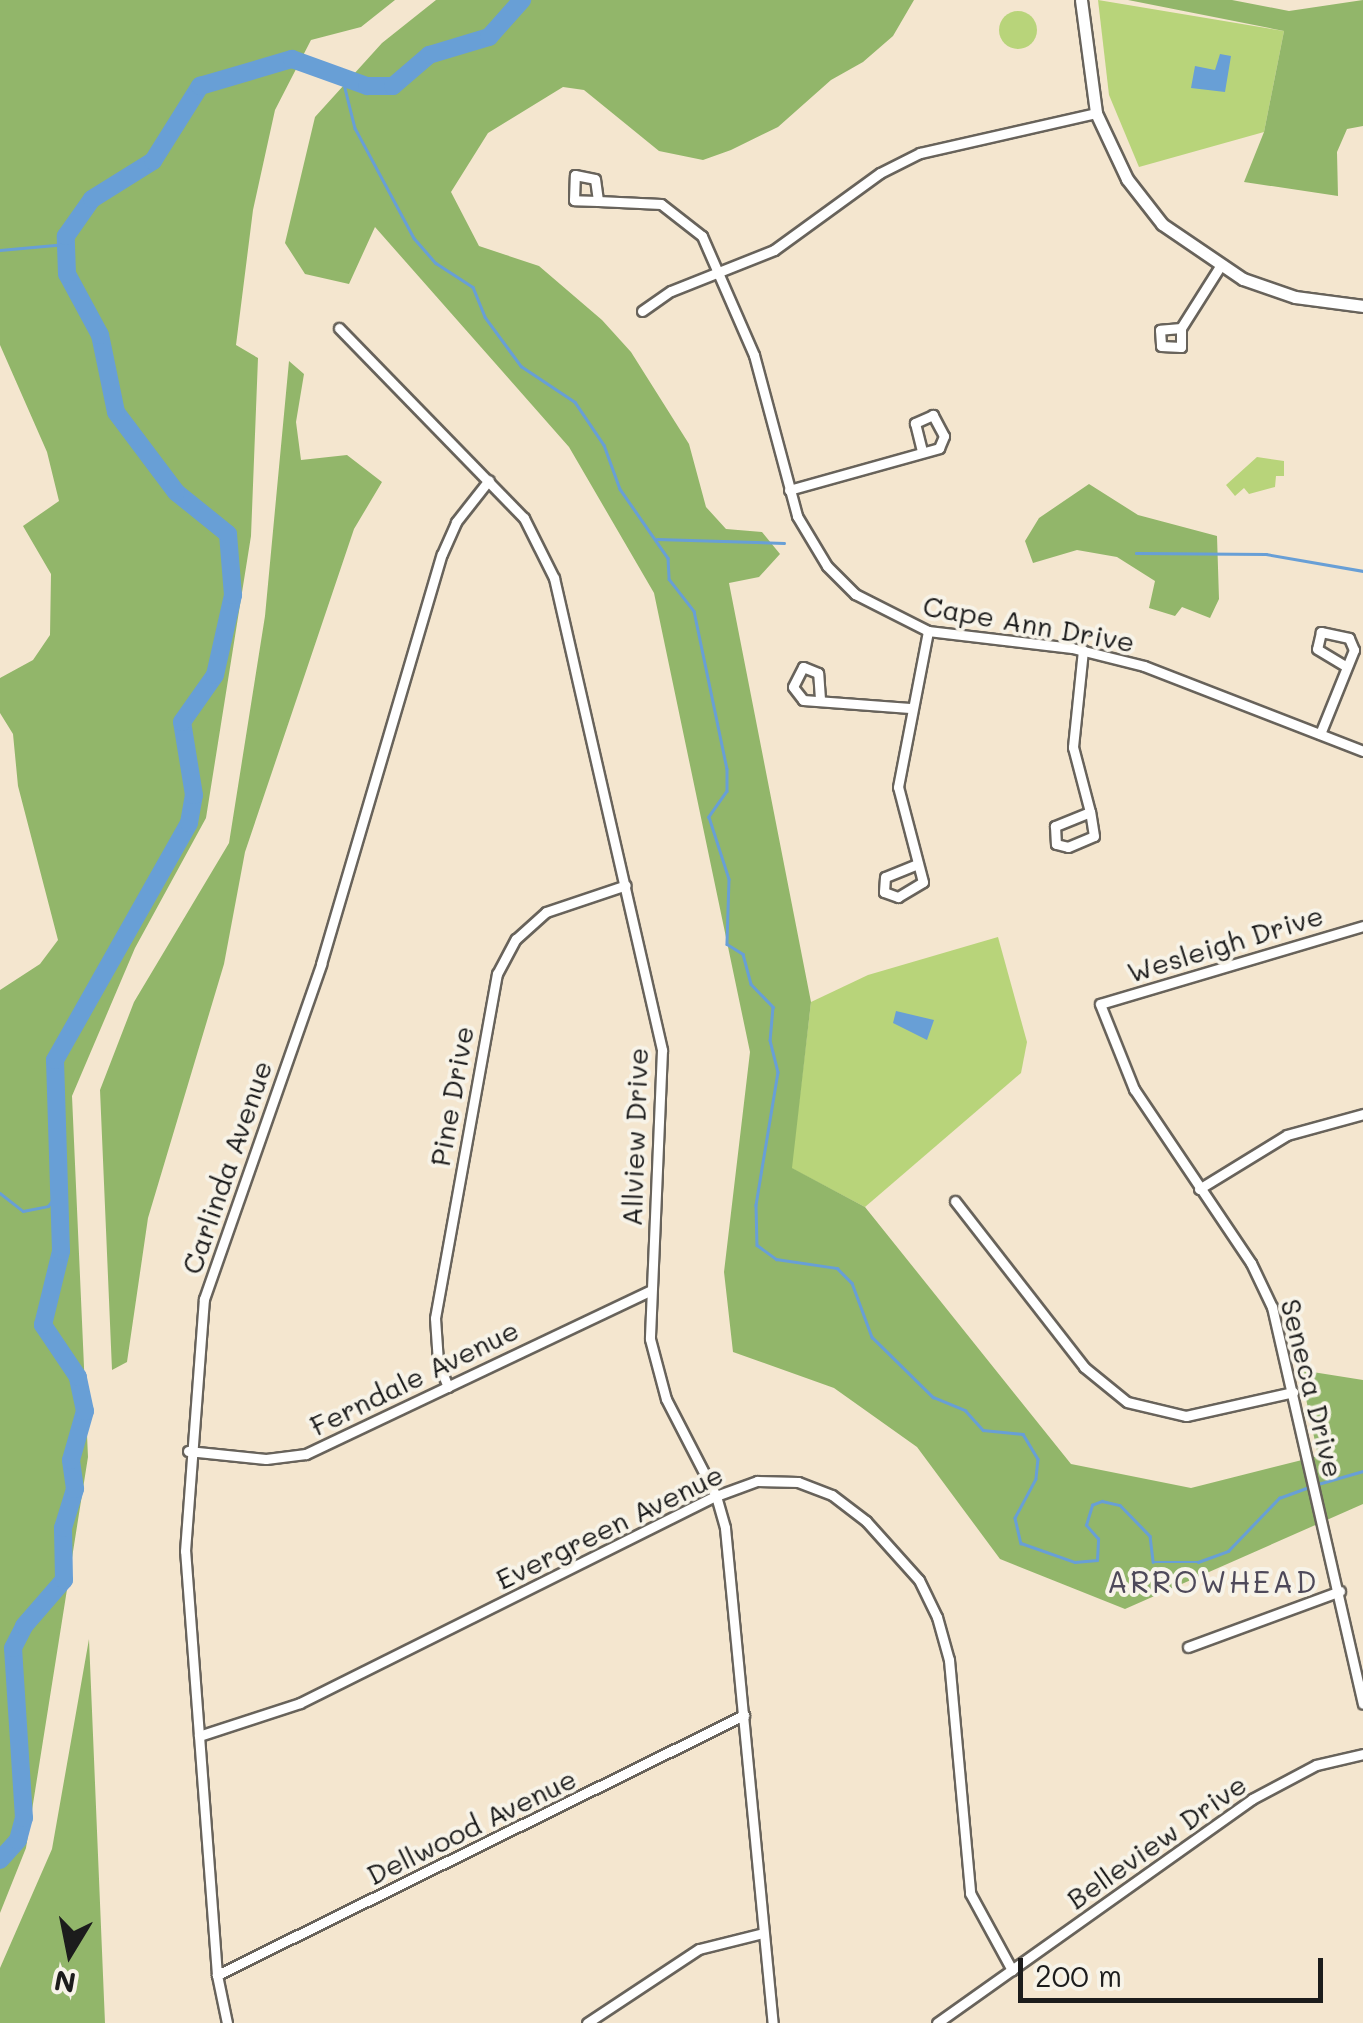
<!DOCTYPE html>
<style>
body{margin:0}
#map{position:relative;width:1363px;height:2023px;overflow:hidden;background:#f4e6cf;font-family:Mali,sans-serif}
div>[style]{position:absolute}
.green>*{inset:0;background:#b8d47a}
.round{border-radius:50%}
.forest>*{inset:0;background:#92b66a}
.water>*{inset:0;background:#689fd6}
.stream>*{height:2.5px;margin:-1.25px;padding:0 1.25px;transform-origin:1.25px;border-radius:1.25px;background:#689fd6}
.river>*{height:18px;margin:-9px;padding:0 9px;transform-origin:9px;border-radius:9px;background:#689fd6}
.roads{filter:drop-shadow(2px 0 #68635b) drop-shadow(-2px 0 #68635b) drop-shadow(0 2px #68635b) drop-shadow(0 -2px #68635b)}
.minor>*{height:9px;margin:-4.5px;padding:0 4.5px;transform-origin:4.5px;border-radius:4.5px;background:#fff}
.tertiary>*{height:11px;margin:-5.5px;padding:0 5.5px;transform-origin:5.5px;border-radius:5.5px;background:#fff}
span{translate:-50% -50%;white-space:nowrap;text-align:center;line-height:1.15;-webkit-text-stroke:8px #f7f3e8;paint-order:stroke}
.street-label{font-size:28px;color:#1c1c1c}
.neighbourhood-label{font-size:30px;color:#4e495a;letter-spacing:2.5px}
.north{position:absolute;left:20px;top:1903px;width:100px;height:100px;-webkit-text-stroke:8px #f7f3e8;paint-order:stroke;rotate:190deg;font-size:28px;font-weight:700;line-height:40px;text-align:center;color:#1c1c1c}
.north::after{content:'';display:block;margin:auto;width:35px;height:45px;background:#1c1c1c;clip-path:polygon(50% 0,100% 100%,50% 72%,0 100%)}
.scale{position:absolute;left:1018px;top:1958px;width:305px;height:45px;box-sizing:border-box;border:5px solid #1c1c1c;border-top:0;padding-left:12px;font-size:30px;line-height:35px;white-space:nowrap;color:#1c1c1c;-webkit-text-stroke:8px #f7f3e8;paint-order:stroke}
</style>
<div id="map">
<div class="green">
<i style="clip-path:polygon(1098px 0,1284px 31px,1264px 132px,1139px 167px,1109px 95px)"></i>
<i class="round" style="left:999px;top:11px;width:38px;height:38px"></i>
<i style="clip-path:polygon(1257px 457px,1284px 461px,1284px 476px,1276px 476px,1275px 487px,1249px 494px,1244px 488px,1235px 496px,1226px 485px)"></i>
<i style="clip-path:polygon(998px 937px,1027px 1042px,1021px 1073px,865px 1207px,791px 1168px,811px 1002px,868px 975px)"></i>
</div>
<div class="forest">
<i style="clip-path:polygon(0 0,395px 0,361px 27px,311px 40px,275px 110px,253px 210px,236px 345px,258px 358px,251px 536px,206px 818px,135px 948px,72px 1096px,88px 1457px,26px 1848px,0 1913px,0 990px,40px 964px,58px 940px,18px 786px,13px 734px,0 713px,0 678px,33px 660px,50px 635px,51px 574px,23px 526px,59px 501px,47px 452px,0 345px)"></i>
<i style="clip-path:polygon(436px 0,914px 0,893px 36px,863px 62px,831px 80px,778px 127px,731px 150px,703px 160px,659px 151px,584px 90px,563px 87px,488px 133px,451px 192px,479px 246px,539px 266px,602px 320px,631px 352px,689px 444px,706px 507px,726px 529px,762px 532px,780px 554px,759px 577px,729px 583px,811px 1002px,792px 1168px,865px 1207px,1071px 1464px,1191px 1488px,1318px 1456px,1300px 1370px,1363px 1380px,1363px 1504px,1125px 1609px,1000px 1559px,917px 1447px,834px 1388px,733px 1352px,724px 1272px,750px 1052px,654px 593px,569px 447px,375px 227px,349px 284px,305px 274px,285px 243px,315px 117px,382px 43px)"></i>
<i style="clip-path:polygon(1128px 0,1232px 0,1289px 11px,1363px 0,1363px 126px,1347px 129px,1337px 152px,1338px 196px,1244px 182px,1264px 132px,1284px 31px)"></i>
<i style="clip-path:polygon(289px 361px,304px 374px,296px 422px,301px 460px,347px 455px,382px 482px,354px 529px,245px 852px,224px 964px,148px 1218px,127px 1362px,112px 1370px,100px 1090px,134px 1002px,229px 843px,265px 616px)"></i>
<i style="clip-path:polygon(1089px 484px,1138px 515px,1217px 536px,1219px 599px,1210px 618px,1182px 607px,1175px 616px,1149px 608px,1155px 581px,1117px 557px,1077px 550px,1033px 563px,1025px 541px,1039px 518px)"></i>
<i style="clip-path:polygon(89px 1639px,105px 2023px,0 2023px,0 1968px,52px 1849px)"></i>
</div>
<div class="water">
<i style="clip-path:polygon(1220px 54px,1231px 56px,1225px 92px,1191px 88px,1195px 66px,1215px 70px)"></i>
<i style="clip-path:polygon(896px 1011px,934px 1020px,927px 1040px,893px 1023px)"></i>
</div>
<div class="stream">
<i style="left:341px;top:72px;width:58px;rotate:76deg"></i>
<i style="left:355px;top:128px;width:125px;rotate:61.8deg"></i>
<i style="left:414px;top:238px;width:33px;rotate:49deg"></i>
<i style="left:436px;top:263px;width:44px;rotate:33deg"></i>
<i style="left:473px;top:287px;width:32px;rotate:68deg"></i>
<i style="left:485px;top:317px;width:61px;rotate:53.7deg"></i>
<i style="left:521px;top:366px;width:65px;rotate:33.7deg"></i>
<i style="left:575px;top:402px;width:52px;rotate:56deg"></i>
<i style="left:604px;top:445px;width:47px;rotate:70deg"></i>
<i style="left:620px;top:489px;width:84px;rotate:55.2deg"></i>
<i style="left:668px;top:558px;width:21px;rotate:87deg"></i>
<i style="left:669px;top:579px;width:41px;rotate:52deg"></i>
<i style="left:694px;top:611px;width:161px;rotate:78.2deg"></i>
<i style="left:727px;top:769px;width:22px;rotate:90deg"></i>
<i style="left:727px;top:791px;width:32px;rotate:125deg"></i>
<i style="left:709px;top:817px;width:65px;rotate:72.1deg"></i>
<i style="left:729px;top:879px;width:65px;rotate:91.8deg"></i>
<i style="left:727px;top:944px;width:19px;rotate:32deg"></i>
<i style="left:743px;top:954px;width:31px;rotate:75deg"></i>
<i style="left:751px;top:984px;width:32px;rotate:46deg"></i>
<i style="left:773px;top:1007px;width:33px;rotate:95deg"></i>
<i style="left:770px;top:1040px;width:33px;rotate:76deg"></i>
<i style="left:778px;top:1072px;width:135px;rotate:99.4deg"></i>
<i style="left:756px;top:1205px;width:40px;rotate:88.6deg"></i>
<i style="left:757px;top:1245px;width:24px;rotate:36deg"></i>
<i style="left:776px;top:1259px;width:62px;rotate:8.4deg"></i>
<i style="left:837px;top:1268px;width:21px;rotate:45deg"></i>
<i style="left:852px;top:1283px;width:58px;rotate:69.7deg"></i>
<i style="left:872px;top:1337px;width:86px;rotate:44.5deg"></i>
<i style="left:933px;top:1397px;width:35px;rotate:22deg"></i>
<i style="left:965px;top:1410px;width:27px;rotate:48deg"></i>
<i style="left:983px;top:1430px;width:40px;rotate:5.7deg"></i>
<i style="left:1023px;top:1434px;width:29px;rotate:59deg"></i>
<i style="left:1038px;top:1459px;width:20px;rotate:96deg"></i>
<i style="left:1036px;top:1479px;width:44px;rotate:118.3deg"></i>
<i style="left:1015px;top:1518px;width:26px;rotate:77deg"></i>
<i style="left:1021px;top:1543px;width:57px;rotate:19.4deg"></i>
<i style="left:1075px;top:1562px;width:22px;rotate:-5deg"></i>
<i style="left:1097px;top:1560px;width:21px;rotate:-87deg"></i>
<i style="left:1098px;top:1539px;width:18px;rotate:-131deg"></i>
<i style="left:1086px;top:1525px;width:21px;rotate:-73deg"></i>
<i style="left:1092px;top:1505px;width:11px;rotate:-22deg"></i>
<i style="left:1102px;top:1501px;width:18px;rotate:13deg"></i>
<i style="left:1120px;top:1505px;width:43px;rotate:45.9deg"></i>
<i style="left:1150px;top:1536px;width:26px;rotate:83deg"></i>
<i style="left:1153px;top:1562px;width:45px"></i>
<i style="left:1198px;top:1562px;width:32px;rotate:-20deg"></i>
<i style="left:1228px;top:1551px;width:74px;rotate:-46.1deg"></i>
<i style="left:1279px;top:1498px;width:33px;rotate:-20deg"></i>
<i style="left:0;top:250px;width:66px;rotate:-5.2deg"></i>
<i style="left:657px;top:539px;width:127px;rotate:1.8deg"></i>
<i style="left:1136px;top:553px;width:130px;rotate:0.4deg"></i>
<i style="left:1266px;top:554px;width:98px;rotate:9.9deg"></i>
<i style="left:0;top:1193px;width:29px;rotate:38deg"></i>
<i style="left:23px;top:1211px;width:25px;rotate:-11deg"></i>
<i style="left:48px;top:1206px;width:18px;rotate:-52deg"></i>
<i style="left:1318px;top:1484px;width:47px;rotate:-16.1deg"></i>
</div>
<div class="river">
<i style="left:0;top:1860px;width:27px;rotate:-48deg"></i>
<i style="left:18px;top:1840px;width:23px;rotate:-75deg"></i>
<i style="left:24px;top:1818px;width:170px;rotate:-93.7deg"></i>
<i style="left:13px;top:1648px;width:25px;rotate:-63deg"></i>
<i style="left:24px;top:1626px;width:61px;rotate:-49deg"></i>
<i style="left:64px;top:1580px;width:52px;rotate:-91.1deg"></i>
<i style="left:63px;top:1528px;width:41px;rotate:-72.9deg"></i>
<i style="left:75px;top:1489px;width:29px;rotate:-98deg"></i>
<i style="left:71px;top:1460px;width:51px;rotate:-74.1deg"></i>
<i style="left:85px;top:1411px;width:35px;rotate:-102deg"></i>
<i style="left:78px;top:1377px;width:63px;rotate:-123.9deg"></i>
<i style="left:43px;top:1325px;width:76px;rotate:-76.3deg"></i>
<i style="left:61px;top:1251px;width:191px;rotate:-91.8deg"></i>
<i style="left:55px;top:1060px;width:272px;rotate:-60.5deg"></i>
<i style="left:189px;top:823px;width:28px;rotate:-80deg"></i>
<i style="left:194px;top:795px;width:74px;rotate:-99.3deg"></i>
<i style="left:182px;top:722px;width:57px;rotate:-54.9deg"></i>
<i style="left:215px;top:675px;width:82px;rotate:-77.3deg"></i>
<i style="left:233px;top:595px;width:61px;rotate:-94.7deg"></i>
<i style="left:228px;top:534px;width:67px;rotate:-141.1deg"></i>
<i style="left:176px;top:492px;width:100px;rotate:-126.9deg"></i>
<i style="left:116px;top:412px;width:79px;rotate:-101.7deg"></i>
<i style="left:100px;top:335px;width:69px;rotate:-118.4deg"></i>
<i style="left:67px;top:274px;width:38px;rotate:-92deg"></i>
<i style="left:66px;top:236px;width:45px;rotate:-54.9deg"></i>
<i style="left:92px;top:199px;width:72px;rotate:-31.9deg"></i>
<i style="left:153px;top:161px;width:89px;rotate:-57.9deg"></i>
<i style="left:200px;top:86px;width:96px;rotate:-16.4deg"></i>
<i style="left:292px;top:59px;width:80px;rotate:19.8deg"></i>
<i style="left:367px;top:86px;width:26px"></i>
<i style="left:393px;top:86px;width:48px;rotate:-40.7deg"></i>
<i style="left:429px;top:55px;width:63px;rotate:-16.7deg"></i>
<i style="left:489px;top:37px;width:50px;rotate:-48.3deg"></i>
</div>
<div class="roads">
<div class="minor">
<i style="left:598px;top:201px;width:24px;rotate:-178deg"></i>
<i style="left:574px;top:200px;width:25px;rotate:-88deg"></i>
<i style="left:575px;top:175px;width:20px;rotate:11deg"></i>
<i style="left:595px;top:179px;width:22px;rotate:82deg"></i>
<i style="left:598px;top:201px;width:63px;rotate:2.7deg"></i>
<i style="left:661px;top:204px;width:52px;rotate:38deg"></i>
<i style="left:702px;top:236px;width:130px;rotate:66.4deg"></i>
<i style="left:754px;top:355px;width:167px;rotate:75deg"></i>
<i style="left:797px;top:516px;width:58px;rotate:59deg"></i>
<i style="left:827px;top:566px;width:40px;rotate:45deg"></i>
<i style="left:855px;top:594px;width:82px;rotate:26.9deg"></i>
<i style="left:928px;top:631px;width:145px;rotate:6.7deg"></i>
<i style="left:1072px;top:648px;width:74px;rotate:14deg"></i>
<i style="left:1144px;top:666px;width:235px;rotate:21.2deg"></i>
<i style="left:642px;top:311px;width:35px;rotate:-35deg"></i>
<i style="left:671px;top:291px;width:111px;rotate:-21.7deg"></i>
<i style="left:774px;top:250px;width:131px;rotate:-36deg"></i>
<i style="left:880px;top:173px;width:45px;rotate:-26.6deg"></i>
<i style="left:920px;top:153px;width:180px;rotate:-12.8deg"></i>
<i style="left:339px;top:328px;width:265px;rotate:45.8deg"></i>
<i style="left:524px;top:518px;width:67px;rotate:63.4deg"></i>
<i style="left:554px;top:578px;width:484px;rotate:77.1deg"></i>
<i style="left:662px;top:1050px;width:289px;rotate:92.4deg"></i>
<i style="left:650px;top:1339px;width:62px;rotate:75.1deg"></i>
<i style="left:666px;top:1399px;width:109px;rotate:62.7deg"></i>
<i style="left:716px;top:1496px;width:33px;rotate:74deg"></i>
<i style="left:725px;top:1528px;width:497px;rotate:84.5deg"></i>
<i style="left:1181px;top:328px;width:21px;rotate:175deg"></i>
<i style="left:1160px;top:330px;width:16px;rotate:86deg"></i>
<i style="left:1161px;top:346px;width:20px;rotate:3deg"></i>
<i style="left:1181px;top:347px;width:19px;rotate:-90deg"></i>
<i style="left:1181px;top:328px;width:71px;rotate:-57.7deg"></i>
<i style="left:789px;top:490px;width:156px;rotate:-15.6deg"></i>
<i style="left:939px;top:448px;width:13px;rotate:-67deg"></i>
<i style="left:944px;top:436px;width:24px;rotate:-118deg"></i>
<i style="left:933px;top:415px;width:20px;rotate:156deg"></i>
<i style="left:915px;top:423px;width:29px;rotate:76deg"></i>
<i style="left:1083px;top:650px;width:98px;rotate:95.9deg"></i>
<i style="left:1073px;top:747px;width:67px;rotate:75.3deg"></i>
<i style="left:1090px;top:812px;width:38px;rotate:158deg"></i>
<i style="left:1055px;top:826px;width:18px;rotate:87deg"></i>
<i style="left:1056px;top:844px;width:12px;rotate:14deg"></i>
<i style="left:1068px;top:847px;width:28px;rotate:-23deg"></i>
<i style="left:1094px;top:836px;width:24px;rotate:-99deg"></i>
<i style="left:820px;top:699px;width:26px;rotate:-94deg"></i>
<i style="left:818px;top:673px;width:16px;rotate:-158deg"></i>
<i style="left:803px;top:667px;width:22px;rotate:117deg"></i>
<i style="left:793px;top:687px;width:16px;rotate:52deg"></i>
<i style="left:803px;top:700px;width:107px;rotate:4.3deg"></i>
<i style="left:1320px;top:734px;width:91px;rotate:-68deg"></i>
<i style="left:1354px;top:650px;width:13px;rotate:-113deg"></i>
<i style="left:1349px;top:638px;width:29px;rotate:-168deg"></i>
<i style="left:1321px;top:632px;width:17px;rotate:103deg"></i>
<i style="left:1317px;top:649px;width:33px;rotate:31deg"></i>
<i style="left:915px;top:865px;width:32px;rotate:158deg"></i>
<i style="left:885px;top:877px;width:15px;rotate:94deg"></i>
<i style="left:884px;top:892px;width:15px;rotate:20deg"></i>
<i style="left:898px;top:897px;width:29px;rotate:-31deg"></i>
<i style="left:923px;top:882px;width:98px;rotate:-104.7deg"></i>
<i style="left:898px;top:787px;width:159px;rotate:-79.1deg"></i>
<i style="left:1363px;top:926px;width:274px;rotate:163.5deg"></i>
<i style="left:1100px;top:1004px;width:92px;rotate:68.2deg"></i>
<i style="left:1134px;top:1089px;width:210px;rotate:56.1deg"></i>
<i style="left:1251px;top:1263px;width:49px;rotate:64.5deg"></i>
<i style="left:1272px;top:1307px;width:407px;rotate:77.1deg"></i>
<i style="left:1199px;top:1189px;width:103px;rotate:-31.5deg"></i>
<i style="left:1287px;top:1135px;width:79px;rotate:-15.4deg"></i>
<i style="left:955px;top:1201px;width:210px;rotate:52.1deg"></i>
<i style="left:1084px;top:1367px;width:55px;rotate:39.1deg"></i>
<i style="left:1127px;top:1402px;width:61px;rotate:13.3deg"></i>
<i style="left:1186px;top:1416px;width:110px;rotate:-12.6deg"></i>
<i style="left:448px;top:1387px;width:27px;rotate:-112deg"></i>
<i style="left:438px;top:1362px;width:44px;rotate:-93.9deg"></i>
<i style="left:435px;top:1318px;width:350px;rotate:-79.8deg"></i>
<i style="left:497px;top:974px;width:40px;rotate:-62deg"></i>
<i style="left:516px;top:939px;width:40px;rotate:-42deg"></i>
<i style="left:546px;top:912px;width:84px;rotate:-18.6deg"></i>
<i style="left:188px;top:1451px;width:78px;rotate:5.9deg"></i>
<i style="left:266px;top:1459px;width:40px;rotate:-7.1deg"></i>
<i style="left:306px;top:1454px;width:380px;rotate:-25.4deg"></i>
<i style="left:1188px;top:1647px;width:162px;rotate:-20.2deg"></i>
<i style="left:199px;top:1736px;width:106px;rotate:-18.1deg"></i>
<i style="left:300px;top:1703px;width:465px;rotate:-26.5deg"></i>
<i style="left:716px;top:1496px;width:44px;rotate:-20.1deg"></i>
<i style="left:757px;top:1481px;width:41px;rotate:1.4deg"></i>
<i style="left:798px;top:1482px;width:36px;rotate:21deg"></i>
<i style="left:832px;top:1495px;width:43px;rotate:37.4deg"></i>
<i style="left:866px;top:1521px;width:79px;rotate:48.1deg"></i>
<i style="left:919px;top:1580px;width:41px;rotate:64.1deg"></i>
<i style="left:937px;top:1617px;width:45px;rotate:74.4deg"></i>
<i style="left:949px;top:1660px;width:234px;rotate:84.8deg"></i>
<i style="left:970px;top:1893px;width:88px;rotate:61.4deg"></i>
<i style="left:217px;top:1975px;width:588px;rotate:-26.26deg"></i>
<i style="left:227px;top:2023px;width:49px;rotate:-101.8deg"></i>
<i style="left:217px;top:1975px;width:425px;rotate:-94.3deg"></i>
<i style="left:185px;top:1551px;width:253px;rotate:-85.7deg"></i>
<i style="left:204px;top:1299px;width:355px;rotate:-70.7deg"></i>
<i style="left:321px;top:964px;width:427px;rotate:-73.6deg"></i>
<i style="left:442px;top:554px;width:35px;rotate:-66deg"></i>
<i style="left:456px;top:522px;width:53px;rotate:-51.8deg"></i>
<i style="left:587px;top:2023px;width:134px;rotate:-33.5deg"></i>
<i style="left:699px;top:1949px;width:62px;rotate:-14deg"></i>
<i style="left:937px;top:2023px;width:387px;rotate:-35.4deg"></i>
<i style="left:1252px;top:1799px;width:72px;rotate:-28deg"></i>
<i style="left:1316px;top:1765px;width:48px;rotate:-13.2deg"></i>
</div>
<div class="tertiary">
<i style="left:1081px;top:0;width:114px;rotate:82.4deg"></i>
<i style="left:1096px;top:113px;width:73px;rotate:64.8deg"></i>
<i style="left:1127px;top:179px;width:57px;rotate:52.1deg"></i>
<i style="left:1162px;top:224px;width:98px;rotate:34.2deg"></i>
<i style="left:1243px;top:279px;width:55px;rotate:19.1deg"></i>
<i style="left:1295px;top:297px;width:69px;rotate:7.5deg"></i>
</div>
</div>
<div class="street-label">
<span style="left:1029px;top:623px;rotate:10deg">Cape Ann Drive</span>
<span style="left:1225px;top:943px;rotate:-17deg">Wesleigh Drive</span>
<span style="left:451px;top:1096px;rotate:-80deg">Pine Drive</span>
<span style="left:634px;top:1137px;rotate:-88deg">Allview Drive</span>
<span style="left:226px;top:1167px;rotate:-71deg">Carlinda Avenue</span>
<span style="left:414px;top:1377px;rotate:-26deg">Ferndale Avenue</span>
<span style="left:1313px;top:1388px;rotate:76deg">Seneca Drive</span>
<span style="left:609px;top:1526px;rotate:-26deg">Evergreen Avenue</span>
<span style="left:471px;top:1826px;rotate:-26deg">Dellwood Avenue</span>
<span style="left:1156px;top:1841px;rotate:-35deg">Belleview Drive</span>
</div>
<div class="neighbourhood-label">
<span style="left:1213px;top:1581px">ARROWHEAD</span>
</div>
<div class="north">N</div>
<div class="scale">200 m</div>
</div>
